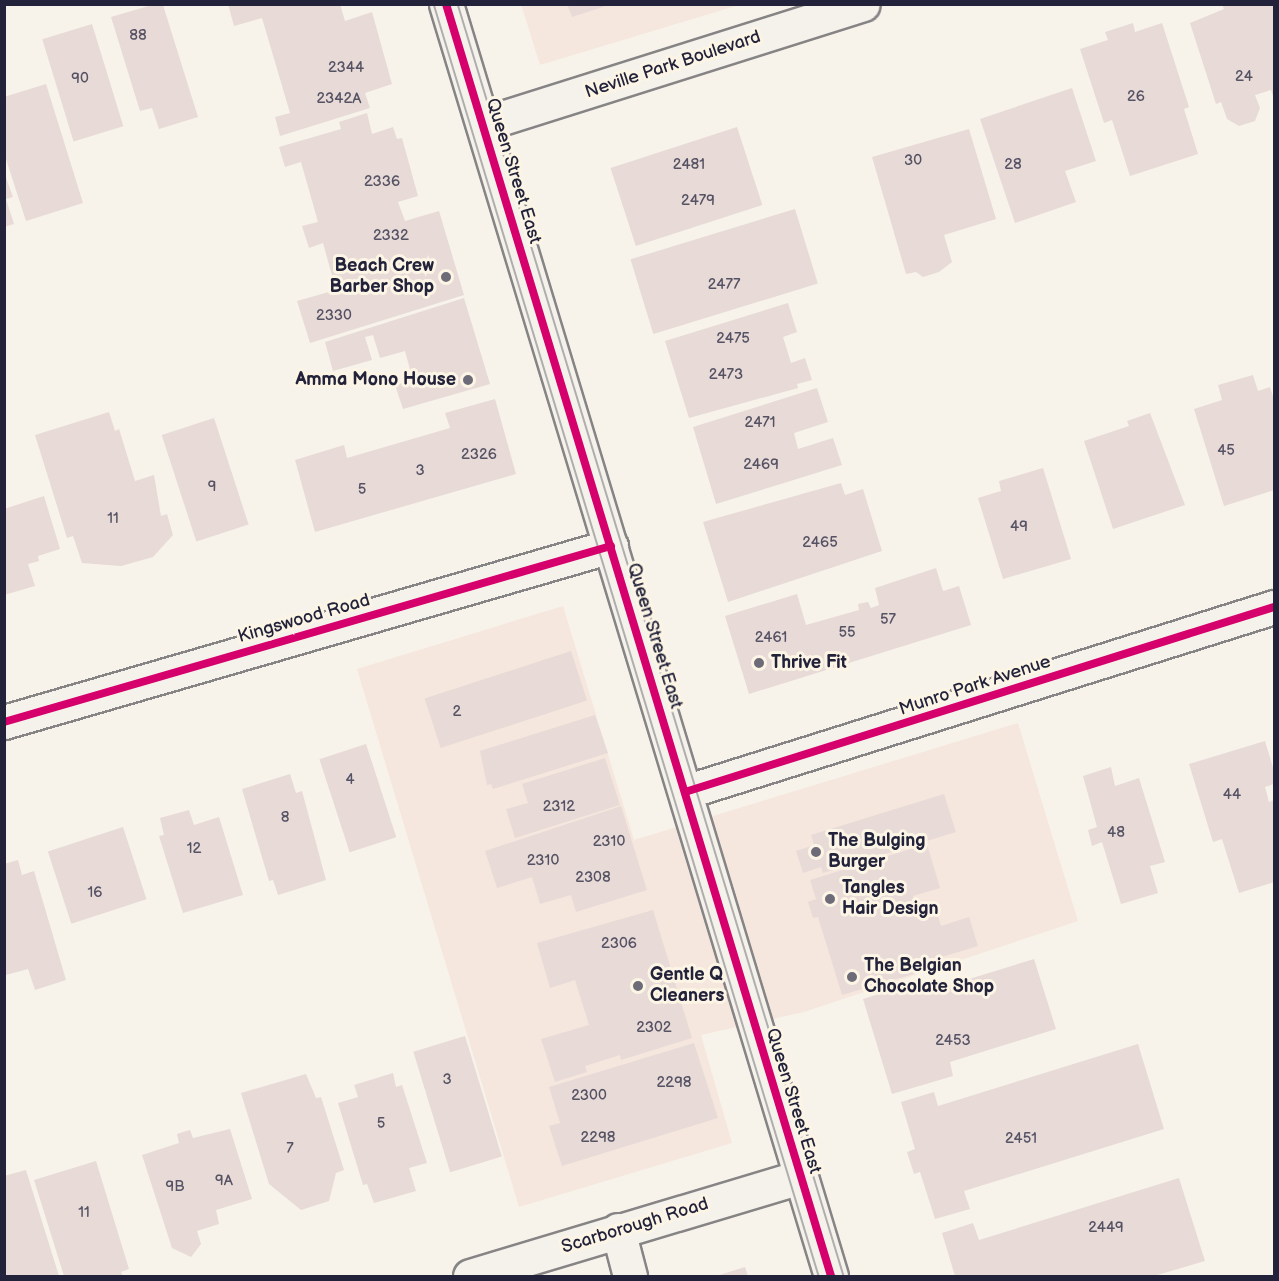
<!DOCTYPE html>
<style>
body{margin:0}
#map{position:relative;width:1279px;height:1281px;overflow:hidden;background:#f7f3ea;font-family:"Balsamiq Sans",sans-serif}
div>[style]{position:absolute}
.built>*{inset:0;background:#f6e7de}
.building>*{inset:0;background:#e7dad7;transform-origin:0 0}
.roads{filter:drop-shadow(2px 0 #868485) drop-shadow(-2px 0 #868485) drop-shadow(0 2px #868485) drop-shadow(0 -2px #868485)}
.minor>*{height:33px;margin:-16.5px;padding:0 16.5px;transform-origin:16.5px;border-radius:16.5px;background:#f5f2ec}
.major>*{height:33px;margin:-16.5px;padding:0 16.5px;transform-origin:16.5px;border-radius:16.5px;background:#f5f2ec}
.tram>*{height:1.5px;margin:-0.75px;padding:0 0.75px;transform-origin:0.75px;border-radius:0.75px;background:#b0aead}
.cycleway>*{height:8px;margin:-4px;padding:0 4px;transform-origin:4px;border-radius:4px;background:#d6006c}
.dots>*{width:16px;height:16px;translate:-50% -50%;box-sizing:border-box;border:3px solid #fcf5e5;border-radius:50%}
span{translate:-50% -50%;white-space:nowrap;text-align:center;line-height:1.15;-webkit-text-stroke:6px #fcf5e5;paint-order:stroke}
.number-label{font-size:15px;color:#555264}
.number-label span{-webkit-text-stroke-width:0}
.street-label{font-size:18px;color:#22223b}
.poi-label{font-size:18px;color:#22223b;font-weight:700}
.right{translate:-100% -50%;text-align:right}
.left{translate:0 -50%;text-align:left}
.frame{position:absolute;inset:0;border:6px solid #22223b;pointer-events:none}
</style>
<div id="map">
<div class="built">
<i style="clip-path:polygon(521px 4px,739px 5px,540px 65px)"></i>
<i style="clip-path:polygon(563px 606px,634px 840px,1018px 723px,1078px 921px,804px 1012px,701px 1035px,732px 1143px,519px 1207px,357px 669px)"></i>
</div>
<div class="building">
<i style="clip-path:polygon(228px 4px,340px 4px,345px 21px,372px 12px,392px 84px,365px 93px,370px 108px,280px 136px,275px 117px,290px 113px,262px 18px,234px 26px)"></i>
<i style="clip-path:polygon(567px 4px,609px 4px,609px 5px,572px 17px)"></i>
<i style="clip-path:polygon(1222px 4px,1274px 4px,1274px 99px,1271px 90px,1255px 95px,1260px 108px,1255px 121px,1239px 126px,1227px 119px,1221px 102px,1216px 104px,1190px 23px,1224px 9px)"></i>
<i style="clip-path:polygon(152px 5px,163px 5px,198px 117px,159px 129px,152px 108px,140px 111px,111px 17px)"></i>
<i style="clip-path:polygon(1133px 23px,1135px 32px,1162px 23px,1189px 107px,1184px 109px,1198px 154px,1130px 176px,1112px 120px,1104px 123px,1080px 49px,1108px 40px,1105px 32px)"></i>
<i style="left:92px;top:24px;width:107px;height:52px;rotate:73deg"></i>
<i style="clip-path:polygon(46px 84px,83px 203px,26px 221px,4px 153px,4px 97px)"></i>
<i style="clip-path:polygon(1072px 88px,1096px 161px,1065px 171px,1076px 202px,1015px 223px,980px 119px)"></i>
<i style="clip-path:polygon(367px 113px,372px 134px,393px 127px,397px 139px,402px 138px,418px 196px,398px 202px,405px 221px,439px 211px,464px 295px,310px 343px,297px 301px,336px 290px,323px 243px,309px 248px,302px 226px,318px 222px,301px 162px,285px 167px,279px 147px,341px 129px,339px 122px)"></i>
<i style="left:737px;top:127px;width:82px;height:133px;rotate:72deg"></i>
<i style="clip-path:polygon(969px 129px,996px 219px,944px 235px,952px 262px,939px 272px,923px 277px,916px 272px,906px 274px,872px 157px)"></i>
<i style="clip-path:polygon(4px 172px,13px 197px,6px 199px,14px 224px,4px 227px)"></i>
<i style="left:795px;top:209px;width:78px;height:172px;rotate:73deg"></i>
<i style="clip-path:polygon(464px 298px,490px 384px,403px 409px,395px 385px,413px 380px,405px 351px,380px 358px,373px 335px,365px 337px,372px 360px,333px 371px,325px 342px)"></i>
<i style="clip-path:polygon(788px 303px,797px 332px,783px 337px,791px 363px,805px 358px,812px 380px,797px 384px,798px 388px,689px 418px,665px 341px)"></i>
<i style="clip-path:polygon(1253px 375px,1258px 391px,1270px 387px,1274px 400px,1274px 490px,1224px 506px,1194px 409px,1222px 400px,1218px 385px)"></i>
<i style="clip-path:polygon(817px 388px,828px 422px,794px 433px,798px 449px,833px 438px,842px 465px,716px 504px,693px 427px)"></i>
<i style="clip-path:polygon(495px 399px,516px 474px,315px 532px,295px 460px,344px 445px,347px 458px,450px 428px,445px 413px)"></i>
<i style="clip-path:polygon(109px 412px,115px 431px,119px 429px,135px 481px,154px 475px,161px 516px,167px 514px,173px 535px,153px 557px,121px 566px,82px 563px,73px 536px,67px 538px,35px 435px)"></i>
<i style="clip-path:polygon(1150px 413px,1185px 505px,1113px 529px,1084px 441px,1129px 426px,1127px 421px)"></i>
<i style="left:214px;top:418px;width:112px;height:55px;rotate:72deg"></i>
<i style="clip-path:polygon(1043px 468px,1071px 559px,1003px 579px,978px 498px,1001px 491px,999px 481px)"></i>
<i style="clip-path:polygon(841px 483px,845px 495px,863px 489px,882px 551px,728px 602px,703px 522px)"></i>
<i style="clip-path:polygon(44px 496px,60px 549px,38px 556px,39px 561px,28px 564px,35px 586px,4px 595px,4px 509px)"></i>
<i style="clip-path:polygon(936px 568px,943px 591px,959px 586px,971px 625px,749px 694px,725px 616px,797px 594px,806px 625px,859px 610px,858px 604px,868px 602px,871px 608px,879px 605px,875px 588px)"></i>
<i style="left:571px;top:651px;width:52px;height:154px;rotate:72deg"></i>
<i style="clip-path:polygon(595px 715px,608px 753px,493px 789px,491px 784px,487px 785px,480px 751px)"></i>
<i style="clip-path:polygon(1265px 741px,1274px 771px,1274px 784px,1265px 787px,1269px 802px,1274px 800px,1274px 882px,1239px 893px,1222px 839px,1213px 842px,1189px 764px)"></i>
<i style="left:366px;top:744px;width:98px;height:49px;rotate:72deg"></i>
<i style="clip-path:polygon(605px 758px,620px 805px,515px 838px,506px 809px,528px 803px,522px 784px)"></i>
<i style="clip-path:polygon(1111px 767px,1115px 786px,1139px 778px,1165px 862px,1150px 866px,1158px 893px,1121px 904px,1102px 842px,1092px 846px,1088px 830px,1097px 827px,1083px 776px)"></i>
<i style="clip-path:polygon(290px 774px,296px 793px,302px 791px,326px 880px,278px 895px,273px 880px,269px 881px,242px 789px)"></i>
<i style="clip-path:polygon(944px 794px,956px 832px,823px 873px,821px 867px,803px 873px,796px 851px,814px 845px,811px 835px)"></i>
<i style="clip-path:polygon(621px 806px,647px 890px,576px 912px,571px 895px,540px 904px,532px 877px,497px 888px,485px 851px)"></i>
<i style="clip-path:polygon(189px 810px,194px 825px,219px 817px,243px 895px,183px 913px,159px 836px,164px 835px,160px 818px)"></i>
<i style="left:123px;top:827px;width:76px;height:79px;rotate:72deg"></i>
<i style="clip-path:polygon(927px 844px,940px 888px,913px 896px,917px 912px,935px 906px,941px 926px,969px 917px,978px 946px,935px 959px,937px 967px,842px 995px,818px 917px,813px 918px,808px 902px,816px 899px,810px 880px)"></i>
<i style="clip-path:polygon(18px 860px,22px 875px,34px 871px,66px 980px,35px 990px,28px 969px,6px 975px,4px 970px,4px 864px)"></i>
<i style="clip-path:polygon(653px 910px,692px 1038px,621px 1060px,620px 1055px,585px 1066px,587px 1072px,555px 1082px,541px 1039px,589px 1025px,575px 980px,550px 988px,537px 943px)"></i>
<i style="clip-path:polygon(1034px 959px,1056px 1029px,950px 1062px,953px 1076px,892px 1094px,863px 999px,921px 981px,924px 993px)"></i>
<i style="left:465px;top:1036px;width:126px;height:54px;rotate:73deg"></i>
<i style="clip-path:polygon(694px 1043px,718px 1118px,562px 1166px,549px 1126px,560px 1123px,549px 1087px)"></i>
<i style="clip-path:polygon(1138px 1044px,1164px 1129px,964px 1191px,970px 1209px,935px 1219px,920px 1172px,914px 1174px,907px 1152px,915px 1149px,901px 1102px,934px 1092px,938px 1106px)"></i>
<i style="clip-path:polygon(393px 1073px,396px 1087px,402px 1085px,427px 1163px,409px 1168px,416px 1191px,374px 1203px,367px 1184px,363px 1185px,338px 1103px,358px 1097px,354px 1085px)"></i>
<i style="clip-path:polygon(306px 1074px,316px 1098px,321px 1097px,344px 1170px,336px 1173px,329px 1201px,301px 1210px,269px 1184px,241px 1093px)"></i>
<i style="clip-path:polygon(230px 1129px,252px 1199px,216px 1210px,219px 1224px,197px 1231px,201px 1244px,191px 1257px,172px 1248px,142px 1155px,179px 1143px,177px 1134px,190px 1130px,193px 1138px)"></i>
<i style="clip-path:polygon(96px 1161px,129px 1269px,121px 1272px,123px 1276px,64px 1276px,34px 1180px)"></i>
<i style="clip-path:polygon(26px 1170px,59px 1276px,4px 1276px,4px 1176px)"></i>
<i style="clip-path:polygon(1179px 1178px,1205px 1261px,1154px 1276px,955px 1276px,942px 1233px,973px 1223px,979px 1240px)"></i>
<i style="clip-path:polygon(745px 1267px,748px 1276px,716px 1276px)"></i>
</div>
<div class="roads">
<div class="minor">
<i style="left:483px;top:124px;width:398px;rotate:-17.5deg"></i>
<i style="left:4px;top:722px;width:632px;rotate:-16.17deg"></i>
<i style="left:685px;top:792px;width:617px;rotate:-17.44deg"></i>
<i style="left:618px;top:1230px;width:48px;rotate:75.4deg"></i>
<i style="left:470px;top:1276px;width:345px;rotate:-16.7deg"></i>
</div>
<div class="major">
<i style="left:446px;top:4px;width:1329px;rotate:73.16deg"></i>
</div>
</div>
<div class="tram">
<i style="left:434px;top:4px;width:1329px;rotate:73.16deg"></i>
<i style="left:458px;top:4px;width:1329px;rotate:73.12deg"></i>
</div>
<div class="cycleway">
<i style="left:446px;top:4px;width:1329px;rotate:73.16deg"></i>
<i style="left:4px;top:722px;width:632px;rotate:-16.17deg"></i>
<i style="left:685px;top:792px;width:617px;rotate:-17.44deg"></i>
</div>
<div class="dots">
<i style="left:446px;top:277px;background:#6d6b78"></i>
<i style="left:468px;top:380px;background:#6d6b78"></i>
<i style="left:759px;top:663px;background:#6d6b78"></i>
<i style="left:816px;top:852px;background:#6d6b78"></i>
<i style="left:830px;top:899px;background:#6d6b78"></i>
<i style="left:852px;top:977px;background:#6d6b78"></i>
<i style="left:638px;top:986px;background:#6d6b78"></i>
</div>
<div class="number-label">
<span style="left:138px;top:36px">88</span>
<span style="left:346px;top:68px">2344</span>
<span style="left:1244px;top:77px">24</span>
<span style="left:80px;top:79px">90</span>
<span style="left:1136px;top:97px">26</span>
<span style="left:339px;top:99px">2342A</span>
<span style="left:913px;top:161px">30</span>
<span style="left:689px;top:165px">2481</span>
<span style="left:1013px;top:165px">28</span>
<span style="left:382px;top:182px">2336</span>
<span style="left:698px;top:201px">2479</span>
<span style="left:391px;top:236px">2332</span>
<span style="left:724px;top:285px">2477</span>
<span style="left:334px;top:316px">2330</span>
<span style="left:733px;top:339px">2475</span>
<span style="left:726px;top:375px">2473</span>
<span style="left:760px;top:423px">2471</span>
<span style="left:1226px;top:451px">45</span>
<span style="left:479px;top:455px">2326</span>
<span style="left:761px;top:465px">2469</span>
<span style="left:420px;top:471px">3</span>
<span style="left:212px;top:487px">9</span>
<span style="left:362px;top:490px">5</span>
<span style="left:113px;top:519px">11</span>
<span style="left:1019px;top:527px">49</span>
<span style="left:820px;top:543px">2465</span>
<span style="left:888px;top:620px">57</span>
<span style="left:847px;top:633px">55</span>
<span style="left:771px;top:638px">2461</span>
<span style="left:457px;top:712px">2</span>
<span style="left:350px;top:780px">4</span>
<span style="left:1232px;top:795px">44</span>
<span style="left:559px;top:807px">2312</span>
<span style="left:285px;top:818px">8</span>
<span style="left:1116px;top:833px">48</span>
<span style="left:609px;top:842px">2310</span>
<span style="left:194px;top:849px">12</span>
<span style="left:543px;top:861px">2310</span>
<span style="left:593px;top:878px">2308</span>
<span style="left:95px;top:893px">16</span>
<span style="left:619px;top:944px">2306</span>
<span style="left:654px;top:1028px">2302</span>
<span style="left:953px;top:1041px">2453</span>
<span style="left:447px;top:1080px">3</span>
<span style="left:674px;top:1083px">2298</span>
<span style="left:589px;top:1096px">2300</span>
<span style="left:381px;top:1124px">5</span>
<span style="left:598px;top:1138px">2298</span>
<span style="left:1021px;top:1139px">2451</span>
<span style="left:290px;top:1149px">7</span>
<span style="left:224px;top:1181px">9A</span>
<span style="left:175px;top:1187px">9B</span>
<span style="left:84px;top:1213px">11</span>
<span style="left:1106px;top:1228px">2449</span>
</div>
<div class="street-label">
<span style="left:673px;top:65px;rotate:-18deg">Neville Park Boulevard</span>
<span style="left:513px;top:171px;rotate:73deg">Queen Street East</span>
<span style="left:304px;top:619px;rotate:-16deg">Kingswood Road</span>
<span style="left:654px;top:636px;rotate:73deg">Queen Street East</span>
<span style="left:975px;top:686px;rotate:-18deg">Munro Park Avenue</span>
<span style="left:793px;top:1101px;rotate:73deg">Queen Street East</span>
<span style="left:635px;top:1226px;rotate:-17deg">Scarborough Road</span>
</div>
<div class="poi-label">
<span class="right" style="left:434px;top:277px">Beach Crew<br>Barber Shop</span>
<span class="right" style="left:456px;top:380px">Amma Mono House</span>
<span class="left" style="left:771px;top:663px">Thrive Fit</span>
<span class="left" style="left:828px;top:852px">The Bulging<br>Burger</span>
<span class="left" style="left:842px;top:899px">Tangles<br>Hair Design</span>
<span class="left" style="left:864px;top:977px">The Belgian<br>Chocolate Shop</span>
<span class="left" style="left:650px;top:986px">Gentle Q<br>Cleaners</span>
</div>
<div class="frame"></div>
</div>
